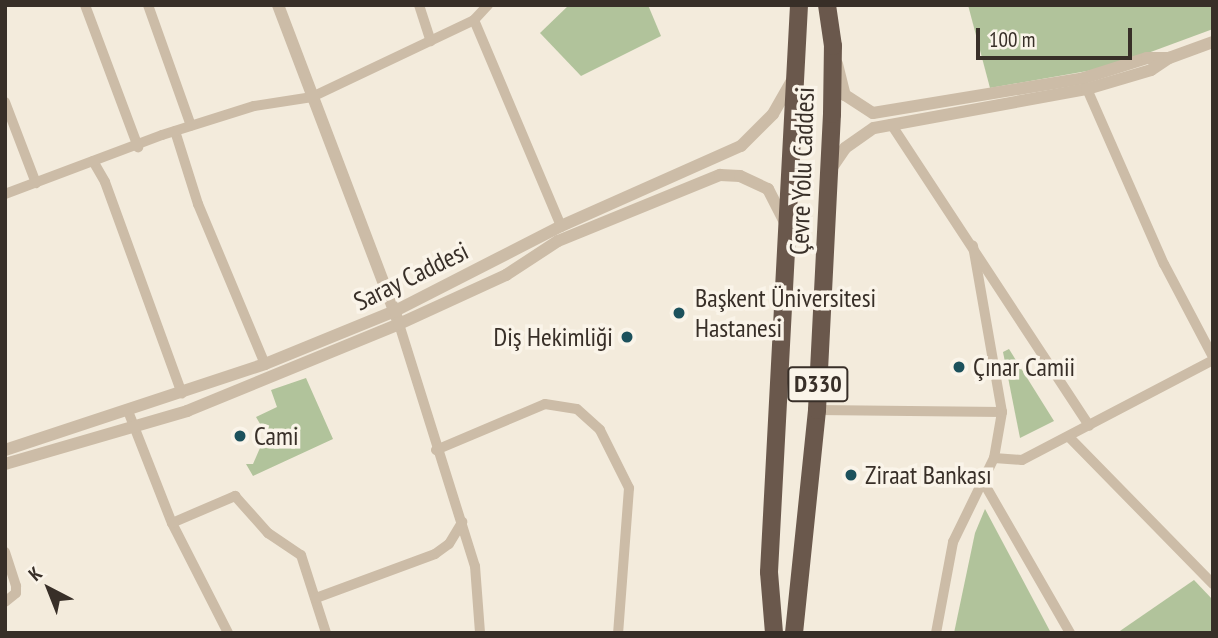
<!DOCTYPE html>
<meta charset="utf-8">
<style>
body{margin:0}
#map{position:relative;width:1218px;height:638px;overflow:hidden;background:#f3ebdc;font-family:"PT Sans Narrow",sans-serif}
div>[style]{position:absolute}
.green>*{inset:0;background:#b1c39b}
.minor>*{height:10px;margin:-5px;padding:0 5px;transform-origin:5px;border-radius:5px;background:#ccbca7}
.tertiary>*{height:12px;margin:-6px;padding:0 6px;transform-origin:6px;border-radius:6px;background:#ccbca7}
.trunk>*{height:18px;margin:-9px;padding:0 9px;transform-origin:9px;border-radius:9px;background:#6a584c}
.dots>*{width:19px;height:19px;translate:-50% -50%;box-sizing:border-box;border:4px solid #faf4e9;border-radius:50%}
span{translate:-50% -50%;white-space:nowrap;text-align:center;line-height:1.15;-webkit-text-stroke:7px #faf4e9;paint-order:stroke}
.shield-label span{padding:2px 5px;background:#faf4e9;border:2px solid;border-radius:5px;-webkit-text-stroke-width:0}
.shield-label{font-size:24px;color:#382f28;font-weight:700}
.street-label{font-size:26px;color:#382f28}
.poi-label{font-size:26px;color:#382f28}
.left{translate:0 -50%;text-align:left}
.right{translate:-100% -50%;text-align:right}
.frame{position:absolute;inset:0;border:7px solid #382f28;pointer-events:none}
.north{position:absolute;left:14px;top:554px;width:70px;height:70px;-webkit-text-stroke:5px #faf4e9;paint-order:stroke;rotate:318deg;font-size:19px;font-weight:700;line-height:28px;text-align:center;color:#382f28}
.north::after{content:'';display:block;margin:auto;width:24px;height:32px;background:#382f28;clip-path:polygon(50% 0,100% 100%,50% 72%,0 100%)}
.scale{position:absolute;left:976px;top:28px;width:156px;height:32px;box-sizing:border-box;border:4px solid #382f28;border-top:0;padding-left:9px;font-size:21px;line-height:24px;white-space:nowrap;color:#382f28;-webkit-text-stroke:5px #faf4e9;paint-order:stroke}
</style>
<div id="map">
<div class="green">
<i style="clip-path:polygon(569px 5px,648px 5px,661px 36px,581px 76px,540px 33px)"></i>
<i style="clip-path:polygon(968px 5px,1213px 5px,1213px 29px,1110px 67px,990px 88px)"></i>
<i style="clip-path:polygon(1009px 349px,1054px 421px,1020px 438px,1003px 352px)"></i>
<i style="clip-path:polygon(306px 378px,333px 439px,253px 476px,246px 464px,253px 464px,266px 434px,256px 417px,277px 407px,271px 390px)"></i>
<i style="clip-path:polygon(985px 509px,1051px 633px,954px 633px,975px 533px)"></i>
<i style="clip-path:polygon(1194px 580px,1213px 600px,1213px 633px,1117px 633px)"></i>
</div>
<div class="minor">
<i style="left:85px;top:5px;width:152px;rotate:69.5deg"></i>
<i style="left:148px;top:5px;width:128px;rotate:70.4deg"></i>
<i style="left:419px;top:5px;width:38px;rotate:72deg"></i>
<i style="left:474px;top:20px;width:224px;rotate:67.1deg"></i>
<i style="left:1087px;top:89px;width:191px;rotate:66.3deg"></i>
<i style="left:1164px;top:264px;width:105px;rotate:62.2deg"></i>
<i style="left:5px;top:102px;width:87px;rotate:69.1deg"></i>
<i style="left:891px;top:124px;width:361px;rotate:56.7deg"></i>
<i style="left:175px;top:131px;width:77px;rotate:72.5deg"></i>
<i style="left:198px;top:204px;width:173px;rotate:67.3deg"></i>
<i style="left:93px;top:161px;width:24px;rotate:60deg"></i>
<i style="left:105px;top:182px;width:225px;rotate:70deg"></i>
<i style="left:5px;top:194px;width:168px;rotate:-20.6deg"></i>
<i style="left:162px;top:135px;width:96px;rotate:-17.5deg"></i>
<i style="left:254px;top:106px;width:59px;rotate:-8.8deg"></i>
<i style="left:312px;top:97px;width:179px;rotate:-25.4deg"></i>
<i style="left:474px;top:20px;width:21px;rotate:-47deg"></i>
<i style="left:399px;top:324px;width:254px;rotate:72.6deg"></i>
<i style="left:475px;top:566px;width:67px;rotate:85.7deg"></i>
<i style="left:817px;top:410px;width:185px;rotate:0.6deg"></i>
<i style="left:128px;top:411px;width:120px;rotate:68.6deg"></i>
<i style="left:172px;top:523px;width:123px;rotate:63deg"></i>
<i style="left:1069px;top:437px;width:206px;rotate:45.6deg"></i>
<i style="left:436px;top:450px;width:118px;rotate:-22.9deg"></i>
<i style="left:545px;top:404px;width:32px;rotate:9deg"></i>
<i style="left:577px;top:409px;width:31px;rotate:42deg"></i>
<i style="left:600px;top:430px;width:65px;rotate:63.4deg"></i>
<i style="left:629px;top:488px;width:145px;rotate:94.3deg"></i>
<i style="left:994px;top:458px;width:28px;rotate:4deg"></i>
<i style="left:1022px;top:460px;width:216px;rotate:-27.6deg"></i>
<i style="left:981px;top:478px;width:179px;rotate:60.1deg"></i>
<i style="left:172px;top:523px;width:69px;rotate:-23.2deg"></i>
<i style="left:235px;top:496px;width:50px;rotate:48.3deg"></i>
<i style="left:268px;top:533px;width:40px;rotate:34deg"></i>
<i style="left:301px;top:555px;width:82px;rotate:72.2deg"></i>
<i style="left:5px;top:552px;width:36px;rotate:72deg"></i>
<i style="left:16px;top:586px;width:7px;rotate:90deg"></i>
<i style="left:16px;top:593px;width:14px;rotate:141deg"></i>
<i style="left:316px;top:598px;width:127px;rotate:-20.3deg"></i>
<i style="left:435px;top:554px;width:17px;rotate:-36deg"></i>
<i style="left:449px;top:544px;width:26px;rotate:-59deg"></i>
<i style="left:936px;top:633px;width:93px;rotate:-79.4deg"></i>
<i style="left:953px;top:542px;width:93px;rotate:-64deg"></i>
<i style="left:994px;top:458px;width:47px;rotate:-80.1deg"></i>
<i style="left:1002px;top:412px;width:169px;rotate:-99.9deg"></i>
</div>
<div class="tertiary">
<i style="left:278px;top:5px;width:336px;rotate:69.2deg"></i>
<i style="left:837px;top:64px;width:32px;rotate:76deg"></i>
<i style="left:845px;top:95px;width:33px;rotate:33deg"></i>
<i style="left:873px;top:113px;width:214px;rotate:-9.4deg"></i>
<i style="left:1084px;top:78px;width:66px;rotate:-17.6deg"></i>
<i style="left:1147px;top:58px;width:21px"></i>
<i style="left:831px;top:169px;width:25px;rotate:-56deg"></i>
<i style="left:845px;top:148px;width:35px;rotate:-35deg"></i>
<i style="left:874px;top:128px;width:217px;rotate:-10.4deg"></i>
<i style="left:1087px;top:89px;width:67px;rotate:-16.5deg"></i>
<i style="left:1151px;top:70px;width:22px;rotate:-34deg"></i>
<i style="left:1169px;top:58px;width:47px;rotate:-20deg"></i>
<i style="left:5px;top:450px;width:274px;rotate:-18.3deg"></i>
<i style="left:265px;top:364px;width:140px;rotate:-22.2deg"></i>
<i style="left:395px;top:311px;width:186px;rotate:-27.1deg"></i>
<i style="left:561px;top:226px;width:197px;rotate:-24deg"></i>
<i style="left:741px;top:146px;width:45px;rotate:-45deg"></i>
<i style="left:773px;top:114px;width:40px;rotate:-60.3deg"></i>
<i style="left:5px;top:464px;width:190px;rotate:-16.2deg"></i>
<i style="left:187px;top:411px;width:229px;rotate:-22.3deg"></i>
<i style="left:399px;top:324px;width:118px;rotate:-24.6deg"></i>
<i style="left:506px;top:275px;width:62px;rotate:-33.2deg"></i>
<i style="left:558px;top:241px;width:175px;rotate:-22.2deg"></i>
<i style="left:720px;top:175px;width:20px;rotate:3deg"></i>
<i style="left:740px;top:176px;width:31px;rotate:25deg"></i>
<i style="left:768px;top:189px;width:36px;rotate:63deg"></i>
</div>
<div class="trunk">
<i style="left:774px;top:633px;width:61px;rotate:-94.7deg"></i>
<i style="left:769px;top:572px;width:568px;rotate:-86.97deg"></i>
<i style="left:794px;top:633px;width:224px;rotate:-84.1deg"></i>
<i style="left:817px;top:410px;width:296px;rotate:-87.1deg"></i>
<i style="left:832px;top:114px;width:68px;rotate:-89.2deg"></i>
<i style="left:833px;top:46px;width:41px;rotate:-98.3deg"></i>
</div>
<div class="dots">
<i style="left:679px;top:313px;background:#1c515c"></i>
<i style="left:627px;top:337px;background:#1c515c"></i>
<i style="left:959px;top:367px;background:#1c515c"></i>
<i style="left:240px;top:436px;background:#1c515c"></i>
<i style="left:851px;top:475px;background:#1c515c"></i>
</div>
<div class="shield-label">
<span style="left:818px;top:384px">D330</span>
</div>
<div class="street-label">
<span style="left:802px;top:171px;rotate:-88deg">Çevre Yolu Caddesi</span>
<span style="left:411px;top:276px;rotate:-26deg">Saray Caddesi</span>
</div>
<div class="poi-label">
<span class="left" style="left:695px;top:313px">Başkent Üniversitesi<br>Hastanesi</span>
<span class="right" style="left:613px;top:337px">Diş Hekimliği</span>
<span class="left" style="left:973px;top:367px">Çınar Camii</span>
<span class="left" style="left:254px;top:436px">Cami</span>
<span class="left" style="left:865px;top:475px">Ziraat Bankası</span>
</div>
<div class="frame"></div>
<div class="north">K</div>
<div class="scale">100 m</div>
</div>
